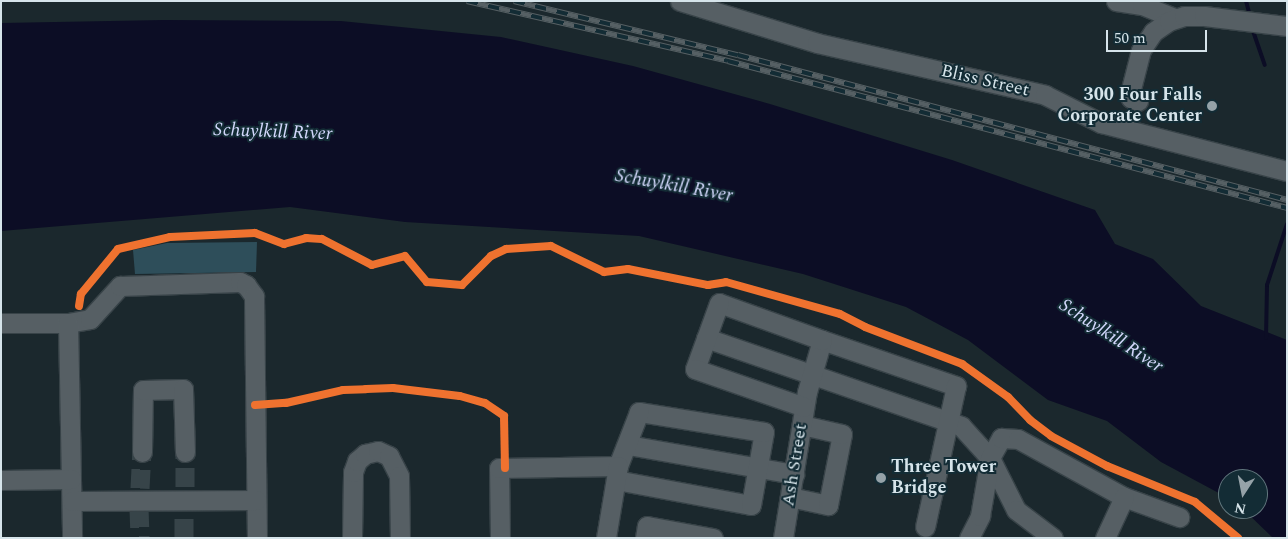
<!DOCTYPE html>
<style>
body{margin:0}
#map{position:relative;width:1288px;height:539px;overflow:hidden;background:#1b282d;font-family:Spectral,serif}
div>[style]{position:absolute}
.green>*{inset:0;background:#2e4e5a}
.water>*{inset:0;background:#0c0d25}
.stream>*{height:4px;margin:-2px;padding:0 2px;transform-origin:2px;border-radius:2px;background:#0c0d25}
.minor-tunnel>*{height:19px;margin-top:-9.5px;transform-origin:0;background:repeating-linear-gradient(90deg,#374449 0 19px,transparent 0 28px)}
.roads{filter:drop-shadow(1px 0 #384348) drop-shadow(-1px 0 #384348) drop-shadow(0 1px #384348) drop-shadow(0 -1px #384348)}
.minor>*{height:19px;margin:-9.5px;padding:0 9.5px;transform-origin:9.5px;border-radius:9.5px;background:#565f64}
.rail>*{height:5.5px;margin-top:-2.75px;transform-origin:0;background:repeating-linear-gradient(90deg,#132c35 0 11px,#566064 0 22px);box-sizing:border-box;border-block:1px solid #566064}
.cycleway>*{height:8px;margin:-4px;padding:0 4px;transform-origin:4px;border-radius:4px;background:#ef722f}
.dots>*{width:14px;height:14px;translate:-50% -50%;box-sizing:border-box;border:2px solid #132c35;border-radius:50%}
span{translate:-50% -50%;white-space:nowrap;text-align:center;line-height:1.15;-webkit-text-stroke:4px #132c35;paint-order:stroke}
.street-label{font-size:18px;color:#d6e4ea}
.poi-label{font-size:18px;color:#d6e4ea;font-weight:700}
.right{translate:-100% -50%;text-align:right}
.left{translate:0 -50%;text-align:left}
.water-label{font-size:19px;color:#d2d7fb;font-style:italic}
.frame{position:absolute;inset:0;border:2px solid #d6e4ea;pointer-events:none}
.north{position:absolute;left:1218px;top:469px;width:50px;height:50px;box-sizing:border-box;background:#132c35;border:1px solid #61767d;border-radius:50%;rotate:191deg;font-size:14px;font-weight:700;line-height:20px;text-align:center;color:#d6e4ea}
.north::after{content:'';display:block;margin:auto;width:18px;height:22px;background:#95a2a8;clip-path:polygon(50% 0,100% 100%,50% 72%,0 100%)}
.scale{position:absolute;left:1106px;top:30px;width:101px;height:22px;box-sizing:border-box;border:2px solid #d6e4ea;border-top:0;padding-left:6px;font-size:15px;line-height:18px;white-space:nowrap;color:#d6e4ea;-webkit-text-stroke:4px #132c35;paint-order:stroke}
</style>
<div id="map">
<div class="green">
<i style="clip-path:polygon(257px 242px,256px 272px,135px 274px,133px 250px,167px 243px)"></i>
</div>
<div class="water">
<i style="clip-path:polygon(164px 20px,341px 21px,501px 37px,633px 66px,770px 104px,952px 160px,1095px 210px,1115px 244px,1153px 259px,1201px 306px,1287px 340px,1287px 538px,1273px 538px,1243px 509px,1258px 509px,1258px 479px,1228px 479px,1228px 498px,1161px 462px,1107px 421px,1048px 400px,968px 340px,906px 307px,803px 274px,639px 236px,405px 222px,290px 207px,1px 231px,1px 23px)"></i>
</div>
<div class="stream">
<i style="left:1246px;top:1px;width:16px;rotate:75deg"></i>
<i style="left:1252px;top:28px;width:39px;rotate:71deg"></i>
<i style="left:1266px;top:338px;width:53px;rotate:-88.9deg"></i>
<i style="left:1267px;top:285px;width:64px;rotate:-71.8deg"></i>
</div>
<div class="minor-tunnel">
<i style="left:185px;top:487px;width:35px;rotate:-90deg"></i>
<i style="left:140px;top:488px;width:36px;rotate:-87deg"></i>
<i style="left:139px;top:508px;width:30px;rotate:88deg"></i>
<i style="left:184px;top:538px;width:31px;rotate:-90deg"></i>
</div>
<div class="roads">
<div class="minor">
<i style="left:680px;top:1px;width:143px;rotate:17deg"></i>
<i style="left:817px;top:43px;width:234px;rotate:12.8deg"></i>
<i style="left:1045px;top:95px;width:63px;rotate:26.6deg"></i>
<i style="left:1101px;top:123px;width:192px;rotate:14.5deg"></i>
<i style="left:1116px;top:1px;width:26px;rotate:9deg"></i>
<i style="left:1142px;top:5px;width:35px;rotate:22deg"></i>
<i style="left:1138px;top:101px;width:8px;rotate:-157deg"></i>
<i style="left:1131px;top:98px;width:5px;rotate:-101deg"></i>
<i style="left:1130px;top:93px;width:44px;rotate:-75.7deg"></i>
<i style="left:1141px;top:50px;width:22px;rotate:-56deg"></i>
<i style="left:1153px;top:32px;width:19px;rotate:-35deg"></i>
<i style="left:1169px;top:21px;width:16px;rotate:-18deg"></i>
<i style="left:1184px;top:16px;width:20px"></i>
<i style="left:1204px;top:16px;width:84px;rotate:6.9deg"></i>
<i style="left:1px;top:323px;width:67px"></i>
<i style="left:68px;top:323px;width:22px;rotate:-10deg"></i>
<i style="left:90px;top:319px;width:45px;rotate:-47.7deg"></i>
<i style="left:120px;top:286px;width:120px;rotate:-1.9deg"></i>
<i style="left:240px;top:282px;width:7px;rotate:27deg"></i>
<i style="left:246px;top:285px;width:14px;rotate:54deg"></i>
<i style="left:254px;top:296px;width:242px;rotate:89.3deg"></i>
<i style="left:68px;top:323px;width:215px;rotate:88.9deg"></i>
<i style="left:706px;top:338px;width:270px;rotate:19deg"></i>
<i style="left:961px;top:426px;width:43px;rotate:47.8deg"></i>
<i style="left:990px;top:458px;width:58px;rotate:63.4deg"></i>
<i style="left:1016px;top:510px;width:46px;rotate:37.1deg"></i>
<i style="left:822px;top:340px;width:142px;rotate:18.9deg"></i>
<i style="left:956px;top:386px;width:144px;rotate:102.4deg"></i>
<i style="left:628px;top:445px;width:169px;rotate:9.9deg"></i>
<i style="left:142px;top:452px;width:62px;rotate:-89.1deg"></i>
<i style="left:143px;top:390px;width:40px;rotate:-1.4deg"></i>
<i style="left:183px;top:389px;width:63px;rotate:88.2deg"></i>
<i style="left:1px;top:480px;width:70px;rotate:-0.8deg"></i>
<i style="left:616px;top:480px;width:137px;rotate:10.5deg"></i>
<i style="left:751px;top:505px;width:74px;rotate:-79.9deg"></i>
<i style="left:764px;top:432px;width:127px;rotate:-170.9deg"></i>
<i style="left:639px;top:412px;width:58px;rotate:111.3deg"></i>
<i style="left:790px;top:497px;width:39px;rotate:12deg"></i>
<i style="left:828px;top:505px;width:72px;rotate:-78.8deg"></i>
<i style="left:842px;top:434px;width:41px;rotate:-167.3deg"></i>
<i style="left:72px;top:501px;width:184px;rotate:-0.3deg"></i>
<i style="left:352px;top:538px;width:66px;rotate:-89.1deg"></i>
<i style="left:353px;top:472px;width:12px;rotate:-70deg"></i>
<i style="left:357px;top:461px;width:11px;rotate:-41deg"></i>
<i style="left:365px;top:454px;width:13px;rotate:-13deg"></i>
<i style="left:378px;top:451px;width:12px;rotate:24deg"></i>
<i style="left:389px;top:456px;width:22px;rotate:63deg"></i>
<i style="left:399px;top:476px;width:62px;rotate:89.1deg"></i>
<i style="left:500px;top:538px;width:70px;rotate:-90.8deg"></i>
<i style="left:499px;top:468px;width:119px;rotate:-1deg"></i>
<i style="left:618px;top:466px;width:73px;rotate:99.5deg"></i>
<i style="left:645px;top:538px;width:12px;rotate:-81deg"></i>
<i style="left:647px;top:526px;width:67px;rotate:10.3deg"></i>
<i style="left:783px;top:538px;width:148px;rotate:-80.7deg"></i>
<i style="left:807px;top:392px;width:54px;rotate:-73.9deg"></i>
<i style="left:822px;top:340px;width:109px;rotate:-160.2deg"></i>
<i style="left:719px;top:303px;width:70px;rotate:110deg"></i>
<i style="left:695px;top:369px;width:115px;rotate:19.2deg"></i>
<i style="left:969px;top:538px;width:25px;rotate:-63deg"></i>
<i style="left:980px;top:516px;width:59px;rotate:-80.2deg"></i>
<i style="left:990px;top:458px;width:23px;rotate:-61deg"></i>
<i style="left:1001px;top:438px;width:17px;rotate:3deg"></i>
<i style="left:1018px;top:439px;width:121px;rotate:28.7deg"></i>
<i style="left:1124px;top:497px;width:59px;rotate:20deg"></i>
<i style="left:1105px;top:538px;width:45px;rotate:-65.1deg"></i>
</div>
</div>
<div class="rail">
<i style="left:467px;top:1px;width:268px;rotate:12.9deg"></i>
<i style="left:728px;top:61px;width:578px;rotate:14.73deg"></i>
<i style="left:514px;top:1px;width:230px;rotate:13.6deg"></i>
<i style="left:738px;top:55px;width:568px;rotate:14.79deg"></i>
</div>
<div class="cycleway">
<i style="left:79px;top:306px;width:12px;rotate:-81deg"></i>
<i style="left:81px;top:294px;width:58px;rotate:-50.6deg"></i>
<i style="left:118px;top:249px;width:53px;rotate:-13deg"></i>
<i style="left:170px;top:237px;width:85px;rotate:-2.7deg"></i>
<i style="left:255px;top:233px;width:31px;rotate:21deg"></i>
<i style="left:284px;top:244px;width:23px;rotate:-15deg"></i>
<i style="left:306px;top:238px;width:16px;rotate:4deg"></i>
<i style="left:322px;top:239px;width:56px;rotate:27.5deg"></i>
<i style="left:372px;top:265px;width:34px;rotate:-15deg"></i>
<i style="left:405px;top:256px;width:34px;rotate:50deg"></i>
<i style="left:427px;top:282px;width:35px;rotate:5deg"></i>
<i style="left:462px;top:285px;width:41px;rotate:-45deg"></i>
<i style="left:491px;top:256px;width:17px;rotate:-25deg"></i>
<i style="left:506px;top:249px;width:45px;rotate:-3.8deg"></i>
<i style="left:551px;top:246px;width:59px;rotate:26.1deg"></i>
<i style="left:604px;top:272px;width:24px;rotate:-7deg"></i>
<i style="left:628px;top:269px;width:82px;rotate:11.3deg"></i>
<i style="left:708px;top:285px;width:18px;rotate:-9deg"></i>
<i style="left:726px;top:282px;width:118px;rotate:15.7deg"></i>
<i style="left:840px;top:314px;width:28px;rotate:27deg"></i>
<i style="left:865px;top:327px;width:104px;rotate:20.9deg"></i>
<i style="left:962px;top:364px;width:57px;rotate:35.7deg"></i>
<i style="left:1008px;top:397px;width:32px;rotate:46deg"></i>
<i style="left:1030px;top:420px;width:26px;rotate:37deg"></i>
<i style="left:1051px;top:436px;width:64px;rotate:28.2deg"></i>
<i style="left:1107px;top:466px;width:95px;rotate:22.2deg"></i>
<i style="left:1195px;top:502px;width:56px;rotate:39.9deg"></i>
<i style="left:255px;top:405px;width:31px;rotate:-4deg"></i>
<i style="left:286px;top:403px;width:58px;rotate:-12.8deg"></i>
<i style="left:343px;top:390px;width:23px;rotate:-2deg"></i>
<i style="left:366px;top:389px;width:27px;rotate:-2deg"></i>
<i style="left:393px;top:388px;width:67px;rotate:6.8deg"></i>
<i style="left:460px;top:396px;width:26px;rotate:16deg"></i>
<i style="left:485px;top:403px;width:23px;rotate:34deg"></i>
<i style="left:504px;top:416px;width:52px;rotate:88.9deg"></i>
</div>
<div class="dots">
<i style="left:1212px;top:106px;background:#95a2a8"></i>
<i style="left:881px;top:478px;background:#95a2a8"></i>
</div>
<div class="street-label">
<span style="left:985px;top:81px;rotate:13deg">Bliss Street</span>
<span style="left:795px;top:465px;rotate:-81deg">Ash Street</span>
</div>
<div class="poi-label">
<span class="right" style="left:1202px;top:106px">300 Four Falls<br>Corporate Center</span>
<span class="left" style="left:891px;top:478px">Three Tower<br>Bridge</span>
</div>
<div class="water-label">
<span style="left:273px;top:132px;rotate:2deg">Schuylkill River</span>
<span style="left:674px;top:186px;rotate:10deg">Schuylkill River</span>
<span style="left:1111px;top:336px;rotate:33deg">Schuylkill River</span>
</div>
<div class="frame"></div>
<div class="north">N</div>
<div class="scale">50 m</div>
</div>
